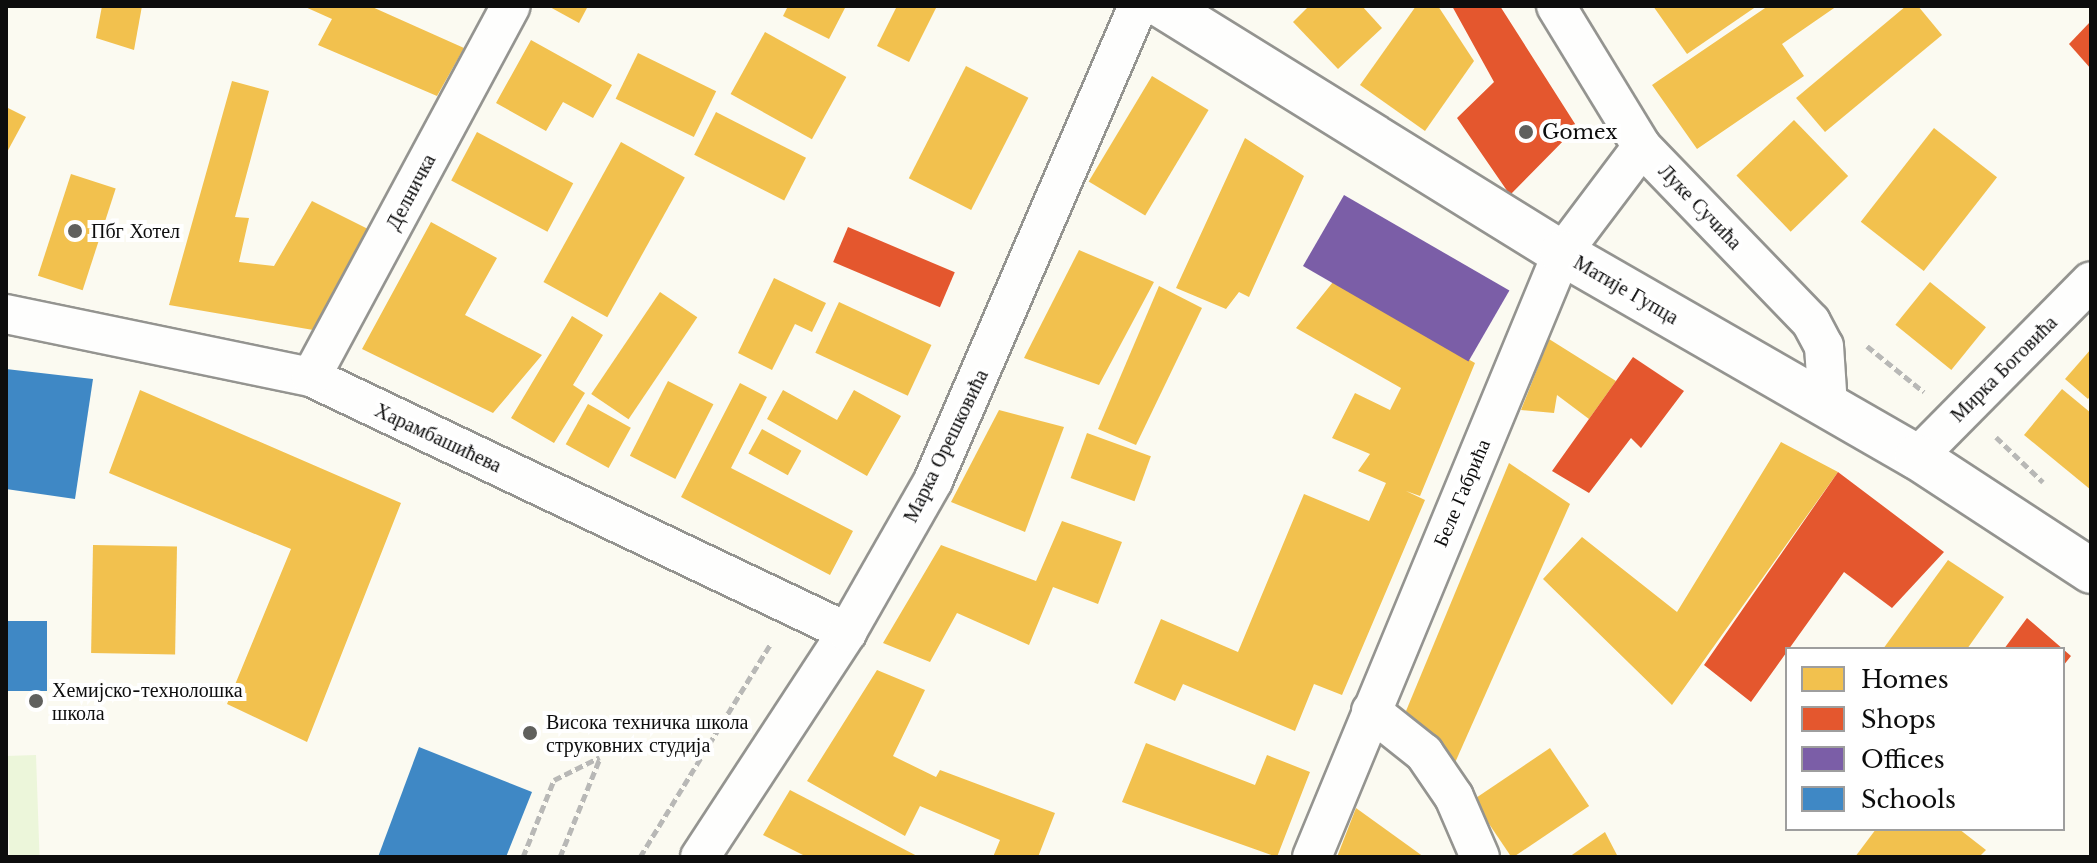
<!DOCTYPE html>
<meta charset="utf-8">
<style>
body{margin:0}
#map{position:relative;width:2097px;height:863px;overflow:hidden;background:#fbfaf1;font-family:"Libre Baskerville",serif}
div>[style]{position:absolute}
.pitch>*{inset:0;background:#ecf6da;transform-origin:0 0}
.homes>*{inset:0;background:#f2c14e;transform-origin:0 0}
.shops>*{inset:0;background:#e4572e;transform-origin:0 0}
.offices>*{inset:0;background:#7b5ea7;transform-origin:0 0}
.schools>*{inset:0;background:#3f88c5;transform-origin:0 0}
.path>*{height:5px;margin-top:-2.5px;transform-origin:0;background:repeating-linear-gradient(90deg,#b8b8b6 0 8px,transparent 0 12px)}
.roads{filter:drop-shadow(2px 0 #949490) drop-shadow(-2px 0 #949490) drop-shadow(0 2px #949490) drop-shadow(0 -2px #949490)}
.minor>*{height:38px;margin:-19px;padding:0 19px;transform-origin:19px;border-radius:19px;background:#fefefd}
.tertiary>*{height:44px;margin:-22px;padding:0 22px;transform-origin:22px;border-radius:22px;background:#fefefd}
.dots>*{width:22px;height:22px;translate:-50% -50%;box-sizing:border-box;border:4px solid #fff;border-radius:50%}
span{translate:-50% -50%;white-space:nowrap;text-align:center;line-height:1.15;-webkit-text-stroke:8px #fff;paint-order:stroke}
.poi-label{font-size:20px;color:#0d0d0d}
.left{translate:0 -50%;text-align:left}
.street-label{font-size:20px;color:#0d0d0d}
.frame{position:absolute;inset:0;border:8px solid #0d0d0d;pointer-events:none}
.legend{position:absolute;left:1785px;top:647px;width:280px;height:184px;box-sizing:border-box;background:#fff;border:2px solid #9e9e9e;margin:0;padding:10px 14px;list-style:none;font-size:24px;color:#0d0d0d}
.legend li{display:flex;align-items:center;gap:16px;height:40px}
.legend b{width:40px;border:2px solid #9e9e9e}
</style>
<div id="map">
<div class="pitch">
<i style="left:36px;top:755px;width:102px;height:30px;rotate:88deg"></i>
</div>
<div class="homes">
<i style="clip-path:polygon(102px 6px,142px 6px,134px 50px,96px 38px)"></i>
<i style="clip-path:polygon(303px 6px,370px 6px,464px 48px,437px 96px,318px 45px,332px 19px)"></i>
<i style="clip-path:polygon(548px 6px,588px 6px,579px 23px)"></i>
<i style="clip-path:polygon(788px 6px,846px 6px,829px 39px,783px 16px)"></i>
<i style="clip-path:polygon(897px 6px,937px 6px,909px 62px,877px 46px)"></i>
<i style="clip-path:polygon(1309px 6px,1362px 6px,1382px 28px,1338px 69px,1293px 22px)"></i>
<i style="clip-path:polygon(1416px 6px,1438px 6px,1474px 61px,1425px 131px,1360px 85px)"></i>
<i style="clip-path:polygon(1653px 6px,1757px 6px,1687px 54px)"></i>
<i style="clip-path:polygon(1768px 6px,1837px 6px,1782px 44px,1804px 76px,1697px 149px,1652px 85px)"></i>
<i style="clip-path:polygon(1906px 6px,1918px 6px,1942px 35px,1825px 132px,1796px 98px)"></i>
<i style="left:765px;top:32px;width:93px;height:71px;rotate:29deg"></i>
<i style="clip-path:polygon(531px 40px,612px 85px,593px 118px,563px 102px,546px 131px,496px 103px)"></i>
<i style="left:638px;top:53px;width:87px;height:51px;rotate:26deg"></i>
<i style="left:966px;top:66px;width:70px;height:126px;rotate:27deg"></i>
<i style="left:1152px;top:76px;width:66px;height:123px;rotate:31deg"></i>
<i style="clip-path:polygon(232px 81px,269px 91px,235px 217px,249px 218px,239px 262px,274px 266px,312px 201px,368px 229px,319px 331px,169px 305px)"></i>
<i style="clip-path:polygon(6px 107px,26px 117px,6px 154px)"></i>
<i style="left:716px;top:112px;width:101px;height:48px;rotate:27deg"></i>
<i style="left:1794px;top:120px;width:78px;height:80px;rotate:46deg"></i>
<i style="left:1934px;top:128px;width:80px;height:119px;rotate:38deg"></i>
<i style="left:477px;top:132px;width:109px;height:55px;rotate:28deg"></i>
<i style="clip-path:polygon(1245px 138px,1304px 176px,1249px 297px,1239px 292px,1226px 309px,1176px 288px)"></i>
<i style="left:621px;top:142px;width:73px;height:160px;rotate:29deg"></i>
<i style="left:71px;top:174px;width:47px;height:107px;rotate:18deg"></i>
<i style="clip-path:polygon(431px 222px,497px 258px,465px 315px,542px 355px,493px 413px,362px 349px)"></i>
<i style="clip-path:polygon(1079px 250px,1154px 282px,1099px 385px,1024px 358px)"></i>
<i style="clip-path:polygon(774px 278px,826px 303px,812px 332px,795px 324px,772px 370px,738px 353px)"></i>
<i style="clip-path:polygon(1333px 282px,1475px 363px,1420px 496px,1406px 491px,1425px 500px,1342px 695px,1314px 684px,1295px 731px,1183px 684px,1175px 701px,1134px 683px,1161px 619px,1238px 652px,1304px 494px,1369px 521px,1386px 483px,1358px 471px,1370px 454px,1332px 438px,1355px 393px,1390px 410px,1401px 388px,1296px 328px)"></i>
<i style="left:1930px;top:282px;width:72px;height:55px;rotate:39deg"></i>
<i style="clip-path:polygon(1159px 286px,1202px 308px,1136px 445px,1098px 429px)"></i>
<i style="left:660px;top:292px;width:45px;height:123px;rotate:34deg"></i>
<i style="left:839px;top:302px;width:102px;height:56px;rotate:25deg"></i>
<i style="clip-path:polygon(572px 316px,603px 335px,573px 385px,585px 393px,554px 443px,511px 418px)"></i>
<i style="clip-path:polygon(1549px 339px,1616px 381px,1589px 419px,1557px 395px,1554px 413px,1521px 410px)"></i>
<i style="clip-path:polygon(2091px 349px,2091px 395px,2088px 399px,2065px 379px)"></i>
<i style="left:668px;top:381px;width:51px;height:84px;rotate:27deg"></i>
<i style="clip-path:polygon(740px 383px,767px 397px,731px 468px,853px 531px,830px 575px,681px 497px)"></i>
<i style="clip-path:polygon(2062px 389px,2091px 413px,2091px 490px,2024px 435px)"></i>
<i style="clip-path:polygon(140px 390px,401px 503px,307px 742px,227px 704px,291px 549px,109px 473px)"></i>
<i style="clip-path:polygon(783px 390px,837px 420px,854px 390px,901px 416px,867px 476px,767px 419px)"></i>
<i style="left:588px;top:404px;width:49px;height:46px;rotate:29deg"></i>
<i style="clip-path:polygon(999px 410px,1064px 427px,1025px 532px,951px 502px)"></i>
<i style="left:762px;top:429px;width:45px;height:28px;rotate:29deg"></i>
<i style="left:1087px;top:433px;width:68px;height:48px;rotate:20deg"></i>
<i style="clip-path:polygon(1781px 442px,1838px 472px,1672px 705px,1543px 579px,1582px 537px,1677px 612px)"></i>
<i style="clip-path:polygon(1509px 463px,1570px 504px,1454px 765px,1406px 711px)"></i>
<i style="clip-path:polygon(1062px 521px,1122px 542px,1098px 604px,1053px 587px,1029px 645px,957px 613px,930px 662px,883px 643px,941px 545px,1036px 581px)"></i>
<i style="left:93px;top:545px;width:84px;height:108px;rotate:1deg"></i>
<i style="clip-path:polygon(1948px 560px,2004px 597px,1967px 649px,1883px 649px)"></i>
<i style="clip-path:polygon(877px 670px,925px 690px,893px 756px,936px 777px,940px 770px,1055px 813px,1038px 857px,993px 857px,1000px 840px,920px 806px,905px 836px,807px 781px)"></i>
<i style="clip-path:polygon(1146px 743px,1255px 785px,1267px 755px,1310px 772px,1277px 857px,1122px 802px)"></i>
<i style="left:1550px;top:748px;width:70px;height:93px;rotate:56deg"></i>
<i style="clip-path:polygon(790px 790px,919px 857px,807px 857px,763px 835px)"></i>
<i style="clip-path:polygon(1356px 808px,1424px 857px,1337px 857px)"></i>
<i style="clip-path:polygon(1876px 829px,1959px 829px,1986px 850px,1979px 857px,1855px 857px)"></i>
<i style="clip-path:polygon(1605px 832px,1618px 857px,1569px 857px)"></i>
</div>
<div class="shops">
<i style="clip-path:polygon(1452px 6px,1500px 6px,1577px 127px,1510px 195px,1457px 118px,1494px 82px)"></i>
<i style="clip-path:polygon(2091px 21px,2091px 69px,2069px 44px)"></i>
<i style="left:848px;top:227px;width:116px;height:38px;rotate:23deg"></i>
<i style="clip-path:polygon(1633px 357px,1684px 391px,1641px 448px,1631px 438px,1589px 493px,1552px 471px)"></i>
<i style="clip-path:polygon(1838px 472px,1944px 552px,1892px 608px,1844px 572px,1751px 702px,1704px 665px)"></i>
<i style="clip-path:polygon(2027px 618px,2071px 656px,2063px 666px,2063px 649px,2004px 649px)"></i>
</div>
<div class="offices">
<i style="left:1344px;top:195px;width:191px;height:82px;rotate:30deg"></i>
</div>
<div class="schools">
<i style="clip-path:polygon(6px 369px,93px 379px,75px 499px,6px 489px)"></i>
<i style="left:6px;top:621px;width:41px;height:70px"></i>
<i style="clip-path:polygon(419px 747px,532px 792px,506px 857px,378px 857px)"></i>
</div>
<div class="path">
<i style="left:1867px;top:346px;width:73px;rotate:38.9deg"></i>
<i style="left:1996px;top:437px;width:65px;rotate:43.8deg"></i>
<i style="left:523px;top:857px;width:83px;rotate:-68.1deg"></i>
<i style="left:554px;top:780px;width:51px;rotate:-26.6deg"></i>
<i style="left:560px;top:857px;width:107px;rotate:-68deg"></i>
<i style="left:640px;top:857px;width:251px;rotate:-58.5deg"></i>
</div>
<div class="roads">
<div class="minor">
<i style="left:1556px;top:6px;width:165px;rotate:58.6deg"></i>
<i style="left:1642px;top:147px;width:243px;rotate:46deg"></i>
<i style="left:1811px;top:322px;width:27px;rotate:62deg"></i>
<i style="left:1824px;top:346px;width:60px;rotate:86.2deg"></i>
<i style="left:6px;top:314px;width:311px;rotate:11.7deg"></i>
<i style="left:311px;top:377px;width:594px;rotate:25.44deg"></i>
<i style="left:311px;top:377px;width:421px;rotate:-61.7deg"></i>
<i style="left:1917px;top:457px;width:247px;rotate:-45.3deg"></i>
<i style="left:1371px;top:711px;width:68px;rotate:38.4deg"></i>
<i style="left:1424px;top:753px;width:53px;rotate:55.7deg"></i>
<i style="left:1454px;top:797px;width:65px;rotate:66.6deg"></i>
<i style="left:700px;top:857px;width:269px;rotate:-56.8deg"></i>
<i style="left:847px;top:632px;width:174px;rotate:-60.3deg"></i>
<i style="left:933px;top:481px;width:517px;rotate:-66.66deg"></i>
<i style="left:1312px;top:857px;width:654px;rotate:-67.51deg"></i>
<i style="left:1562px;top:253px;width:133px;rotate:-53deg"></i>
</div>
<div class="tertiary">
<i style="left:1163px;top:6px;width:469px;rotate:31.8deg"></i>
<i style="left:1562px;top:253px;width:409px;rotate:29.9deg"></i>
<i style="left:1917px;top:457px;width:208px;rotate:33.2deg"></i>
</div>
</div>
<div class="dots">
<i style="left:1526px;top:132px;background:#60605d"></i>
<i style="left:75px;top:231px;background:#60605d"></i>
<i style="left:36px;top:701px;background:#60605d"></i>
<i style="left:530px;top:733px;background:#60605d"></i>
</div>
<div class="poi-label">
<span class="left" style="left:1542px;top:132px">Gomex</span>
<span class="left" style="left:91px;top:231px">Пбг Хотел</span>
<span class="left" style="left:52px;top:702px">Хемијско-технолошка<br>школа</span>
<span class="left" style="left:546px;top:734px">Висока техничка школа<br>струковних студија</span>
</div>
<div class="street-label">
<span style="left:411px;top:192px;rotate:-62deg">Делничка</span>
<span style="left:1700px;top:207px;rotate:46deg">Луке Сучића</span>
<span style="left:1626px;top:290px;rotate:30deg">Матије Гупца</span>
<span style="left:2004px;top:369px;rotate:-45deg">Мирка Боговића</span>
<span style="left:438px;top:438px;rotate:25deg">Харамбашићева</span>
<span style="left:946px;top:446px;rotate:-64deg">Марка Орешковића</span>
<span style="left:1462px;top:493px;rotate:-67deg">Беле Габрића</span>
</div>
<div class="frame"></div>
<ul class="legend">
<li><b style="height:22px;background:#f2c14e"></b>Homes</li>
<li><b style="height:22px;background:#e4572e"></b>Shops</li>
<li><b style="height:22px;background:#7b5ea7"></b>Offices</li>
<li><b style="height:22px;background:#3f88c5"></b>Schools</li>
</ul>
</div>
